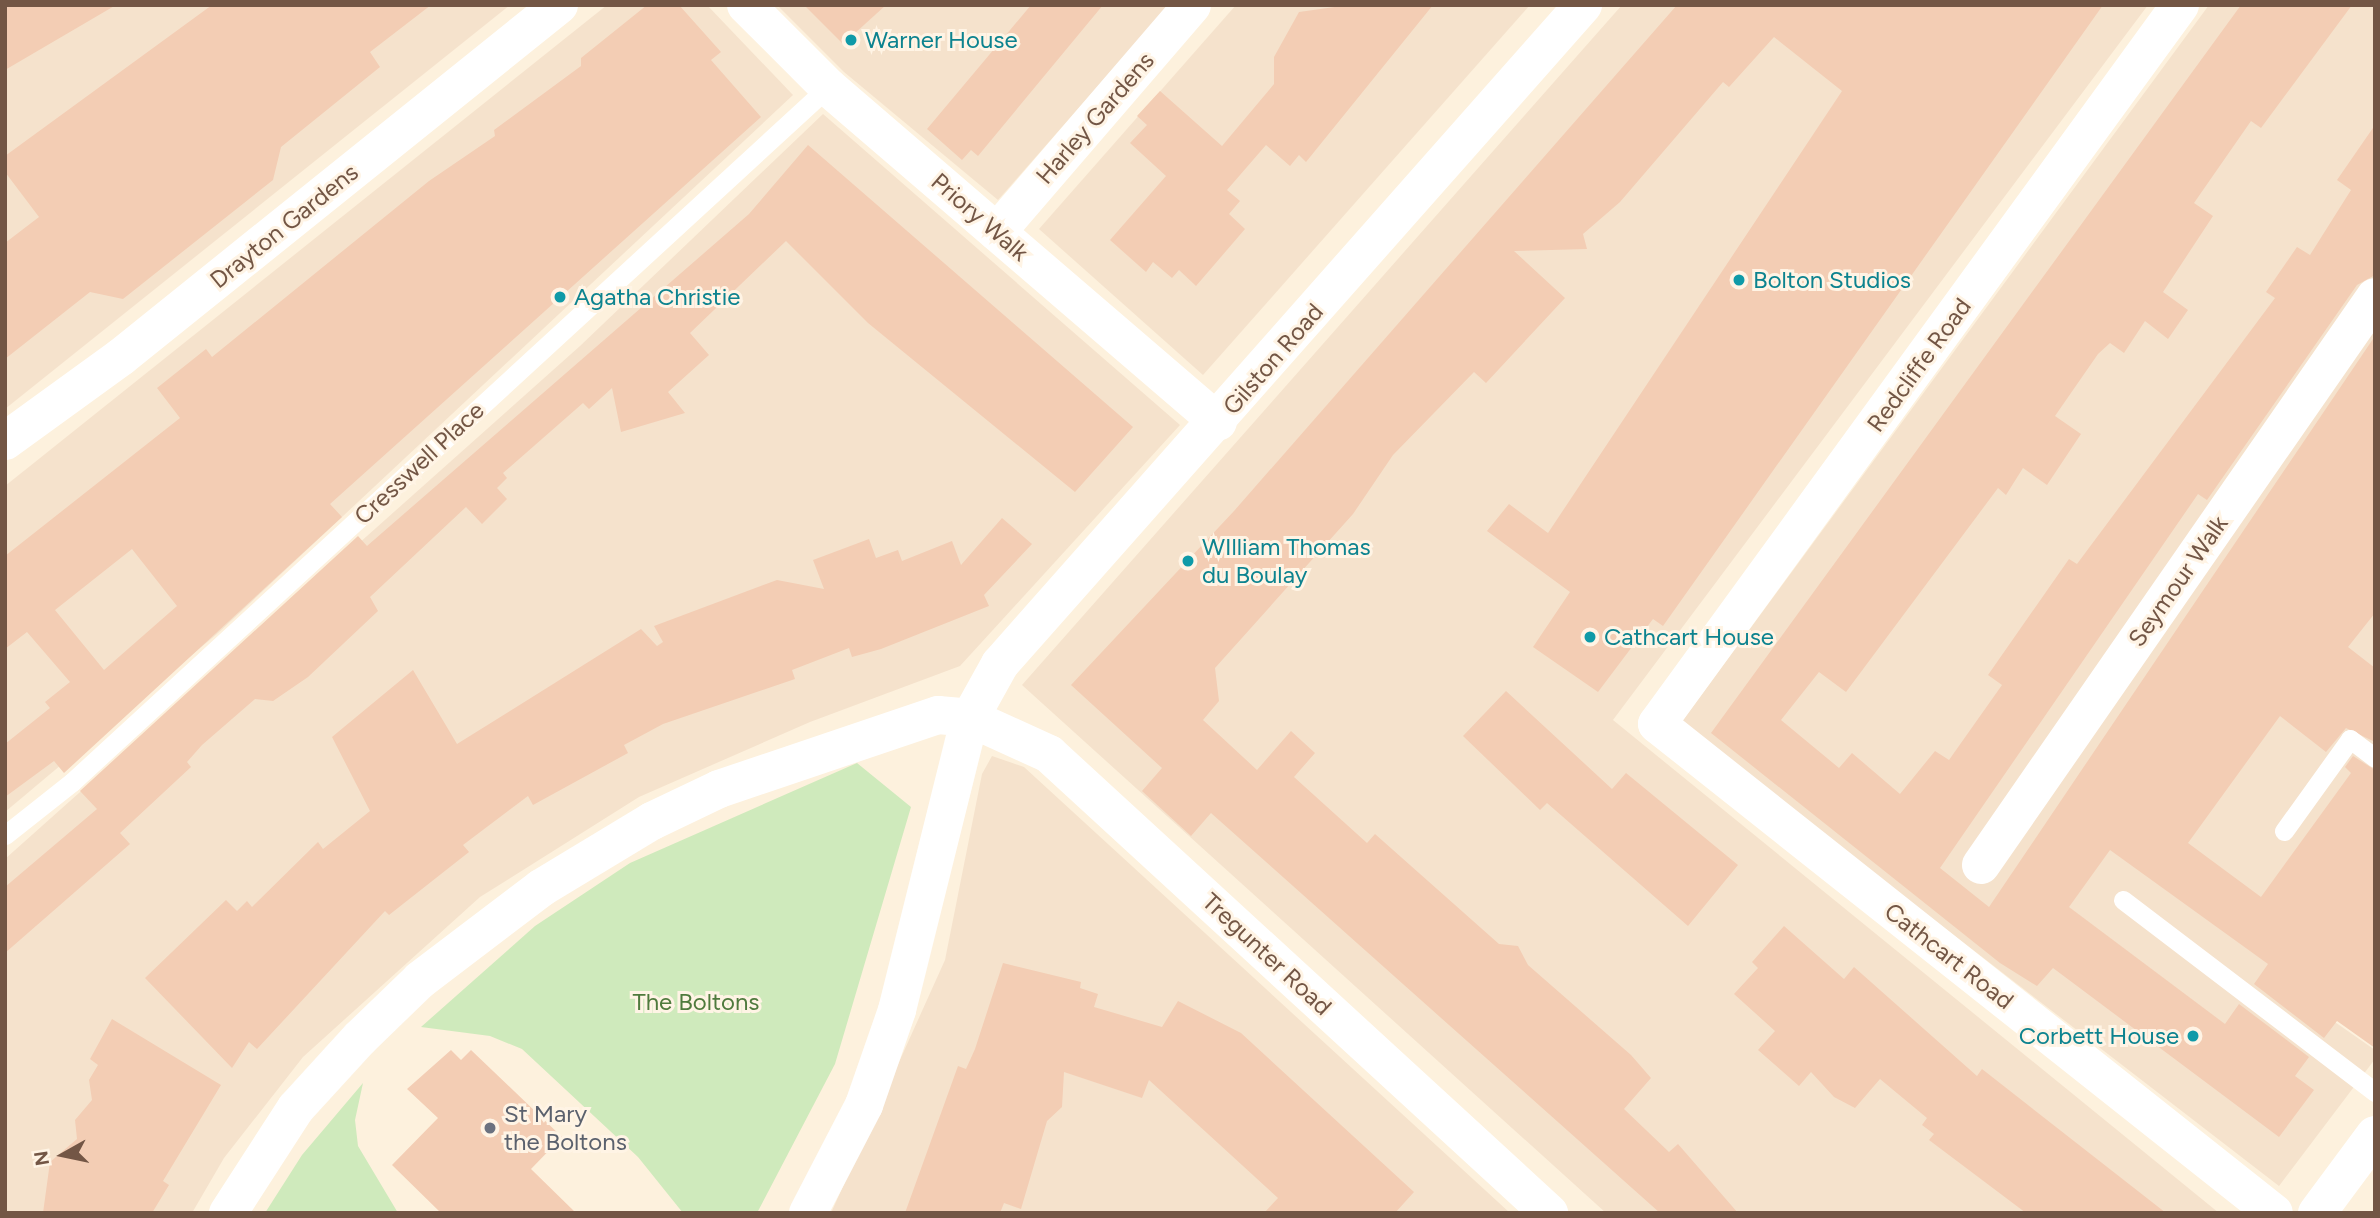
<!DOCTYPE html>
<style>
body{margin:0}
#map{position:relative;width:2380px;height:1218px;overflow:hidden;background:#fdf1dd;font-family:Figtree,sans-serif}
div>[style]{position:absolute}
.residential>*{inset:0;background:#f5e2cc}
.green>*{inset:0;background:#cfeabc}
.building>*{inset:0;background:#f3cdb4}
.service>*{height:19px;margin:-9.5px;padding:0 9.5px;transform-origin:9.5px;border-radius:9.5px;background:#fff}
.minor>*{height:38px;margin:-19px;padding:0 19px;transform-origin:19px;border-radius:19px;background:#fff}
.tertiary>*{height:38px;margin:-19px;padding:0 19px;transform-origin:19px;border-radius:19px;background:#fff}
.dots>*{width:19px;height:19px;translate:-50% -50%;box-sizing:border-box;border:4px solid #fff4e5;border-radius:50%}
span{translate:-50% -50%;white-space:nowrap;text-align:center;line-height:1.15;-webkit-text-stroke:6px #fff4e5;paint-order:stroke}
.culture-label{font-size:24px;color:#0d838f}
.left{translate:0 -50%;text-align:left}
.right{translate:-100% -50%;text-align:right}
.street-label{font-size:24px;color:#735645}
.park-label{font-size:24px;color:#4f7a3d}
.worship-label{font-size:24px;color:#5b616d}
.frame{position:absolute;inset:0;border:7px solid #735645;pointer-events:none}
.north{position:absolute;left:28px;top:1120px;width:70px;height:70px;-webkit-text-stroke:5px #fff4e5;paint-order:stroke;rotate:261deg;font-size:19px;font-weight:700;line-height:28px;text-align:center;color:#735645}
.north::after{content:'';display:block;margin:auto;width:24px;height:32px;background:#735645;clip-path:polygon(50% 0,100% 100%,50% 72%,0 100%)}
</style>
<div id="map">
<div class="residential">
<i style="clip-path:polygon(5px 5px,510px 5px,5px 409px)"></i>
<i style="clip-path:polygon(607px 5px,707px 5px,793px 95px,218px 633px,5px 812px,5px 486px)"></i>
<i style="clip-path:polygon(777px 5px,1169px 5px,998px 200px,844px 72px)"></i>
<i style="clip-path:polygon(1236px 5px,1530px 5px,1203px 375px,1039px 229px)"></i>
<i style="clip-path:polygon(1622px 5px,2148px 5px,1613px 720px,2219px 1213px,1606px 1213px,1022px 685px)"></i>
<i style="clip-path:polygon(2209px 5px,2375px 5px,2375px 908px,2309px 1004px,2375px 1050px,2375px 1059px,2279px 1186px,1680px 724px)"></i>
<i style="clip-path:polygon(823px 114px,1180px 425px,960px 666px,810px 722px,639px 797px,480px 897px,303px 1057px,224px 1158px,192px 1213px,5px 1213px,5px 859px,580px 346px)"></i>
<i style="clip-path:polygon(992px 756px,1024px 767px,1510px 1213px,831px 1213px,945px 960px,982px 774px)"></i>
</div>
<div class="green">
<i style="clip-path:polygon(857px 763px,911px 807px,835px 1064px,757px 1213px,683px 1213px,638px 1157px,522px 1049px,490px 1036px,421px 1027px,535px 926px,630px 863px)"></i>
<i style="clip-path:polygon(363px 1083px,355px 1120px,358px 1146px,398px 1213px,265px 1213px,302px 1155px)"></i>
</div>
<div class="building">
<i style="clip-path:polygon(5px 5px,116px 5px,5px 70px)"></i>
<i style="clip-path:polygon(212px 5px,431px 5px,370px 52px,380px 67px,281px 147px,273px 180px,123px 299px,90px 292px,5px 359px,5px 243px,39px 217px,5px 172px,5px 156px)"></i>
<i style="clip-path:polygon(evenodd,647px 5px,679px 5px,721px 52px,711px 60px,761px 117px,330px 504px,342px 517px,64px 773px,54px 761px,5px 797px,5px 744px,50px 708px,45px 702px,70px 682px,27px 632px,5px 649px,5px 556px,180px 418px,157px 388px,206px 349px,212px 357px,429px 181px,495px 136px,494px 130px,581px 66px,581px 58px,647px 5px,132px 549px,177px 606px,104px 670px,55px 610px,132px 549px)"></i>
<i style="clip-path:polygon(804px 5px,886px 5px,843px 44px)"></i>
<i style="clip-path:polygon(1031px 5px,1103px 5px,978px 156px,971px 150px,962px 160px,927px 129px)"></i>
<i style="clip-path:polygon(1349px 5px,1433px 5px,1306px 162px,1299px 155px,1290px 166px,1266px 145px,1227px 190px,1240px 201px,1229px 214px,1245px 229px,1196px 286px,1179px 270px,1172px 278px,1153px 262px,1146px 272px,1110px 240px,1166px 176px,1130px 143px,1147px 125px,1137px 116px,1160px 91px,1222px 146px,1274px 84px,1274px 57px,1299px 12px)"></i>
<i style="clip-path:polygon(1677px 5px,2103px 5px,1663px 626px,1653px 619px,1598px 692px,1533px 647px,1570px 592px,1487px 531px,1509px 504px,1548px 533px,1842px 91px,1774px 37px,1729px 87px,1723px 82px,1620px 202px,1583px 234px,1587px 249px,1514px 251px,1565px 298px,1486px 383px,1474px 372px,1393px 455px,1353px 514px,1215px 668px,1219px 701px,1203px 720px,1257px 770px,1291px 731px,1315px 753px,1294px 777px,1367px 843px,1375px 834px,1499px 944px,1518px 946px,1528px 965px,1631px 1055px,1651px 1078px,1624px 1109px,1669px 1152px,1678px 1144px,1738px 1213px,1660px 1213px,1211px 813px,1191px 836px,1142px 791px,1162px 768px,1071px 685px,1234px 511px)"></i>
<i style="clip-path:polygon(2241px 5px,2352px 5px,2261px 128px,2251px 121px,2194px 203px,2213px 216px,2163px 292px,2188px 310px,2168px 339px,2145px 321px,2124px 353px,2110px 343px,2098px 354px,2055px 416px,2081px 434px,2047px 485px,2023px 468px,2006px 495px,1998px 488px,1846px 692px,1819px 672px,1781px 720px,1839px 768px,1852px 753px,1900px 794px,1935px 751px,1949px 760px,2002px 685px,1988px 675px,2069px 559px,2077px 564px,2275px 298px,2266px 292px,2297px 247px,2310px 255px,2351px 190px,2337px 180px,2375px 125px,2375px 275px,2357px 285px,2207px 500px,2198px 494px,1940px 868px,1989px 907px,2375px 336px,2375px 613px,2348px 647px,2375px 668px,2375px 742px,2346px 728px,2326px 752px,2280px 716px,2188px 843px,2261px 897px,2351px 773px,2345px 767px,2353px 756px,2375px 770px,2375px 1048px,2337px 1021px,2324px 1038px,2254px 984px,2268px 964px,2110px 850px,2069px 907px,2225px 1024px,2239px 1004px,2309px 1057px,2295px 1076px,2314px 1090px,2279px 1137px,2053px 968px,2037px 986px,2000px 963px,1711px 733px)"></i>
<i style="clip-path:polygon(808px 145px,1133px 427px,1075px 492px,868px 323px,786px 241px,690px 333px,709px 355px,668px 392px,685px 413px,621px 432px,612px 388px,589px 409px,583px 403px,503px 473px,507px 478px,497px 488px,507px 499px,482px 524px,466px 507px,370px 597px,378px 611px,308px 677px,273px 701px,255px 699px,202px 745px,187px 762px,191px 767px,120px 833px,130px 844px,5px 953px,5px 887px,97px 809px,80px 791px,358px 536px,367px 546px,749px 214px)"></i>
<i style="clip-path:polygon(1002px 518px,1032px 544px,984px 595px,989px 606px,881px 649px,852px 657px,849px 648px,792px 670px,795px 679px,663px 724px,624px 745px,628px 753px,533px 805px,528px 796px,463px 845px,469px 852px,389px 915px,385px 911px,257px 1049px,249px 1042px,232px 1068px,145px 978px,226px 900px,237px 911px,247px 901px,252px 907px,318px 842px,323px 849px,370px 811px,332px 737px,413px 670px,457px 744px,641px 629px,657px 646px,663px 642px,654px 626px,777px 580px,824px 589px,813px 560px,869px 539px,876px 558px,898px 550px,902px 561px,952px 541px,961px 565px)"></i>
<i style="clip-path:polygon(1506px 691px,1612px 789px,1626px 773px,1738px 865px,1688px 926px,1547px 803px,1540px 810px,1463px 736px)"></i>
<i style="clip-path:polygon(1784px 926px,1844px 979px,1854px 967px,1977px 1076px,1982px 1069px,2166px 1213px,2026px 1213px,1929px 1140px,1934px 1134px,1922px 1125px,1927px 1118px,1880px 1079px,1855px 1108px,1834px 1097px,1811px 1072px,1799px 1086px,1758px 1050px,1775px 1031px,1734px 994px,1758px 968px,1752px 962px)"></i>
<i style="clip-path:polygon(1003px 963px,1081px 982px,1080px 988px,1098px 994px,1094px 1007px,1162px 1027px,1178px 1001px,1241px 1033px,1414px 1192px,1395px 1213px,1264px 1213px,1278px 1198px,1149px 1080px,1142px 1098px,1064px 1072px,1062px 1107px,1047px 1121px,1021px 1209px,1004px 1203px,1000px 1213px,905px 1213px,958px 1066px,966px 1069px,975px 1049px)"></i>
<i style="clip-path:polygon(112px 1019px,221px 1085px,163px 1181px,169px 1185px,152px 1213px,43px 1213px,50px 1162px,77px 1139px,75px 1120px,92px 1100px,89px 1080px,98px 1065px,90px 1059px)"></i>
<i style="clip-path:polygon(451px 1050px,461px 1060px,471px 1050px,562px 1137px,531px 1169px,576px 1213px,441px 1213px,392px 1165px,438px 1118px,407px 1089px)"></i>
</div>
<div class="service">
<i style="left:2284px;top:831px;width:113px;rotate:-54.3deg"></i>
<i style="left:2350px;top:739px;width:31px;rotate:37deg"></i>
<i style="left:5px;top:835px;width:85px;rotate:-38.3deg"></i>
<i style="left:72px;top:782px;width:1027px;rotate:-42.59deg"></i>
<i style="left:2123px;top:900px;width:317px;rotate:37.3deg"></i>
</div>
<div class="minor">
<i style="left:746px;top:5px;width:116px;rotate:45deg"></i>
<i style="left:828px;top:87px;width:514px;rotate:40.66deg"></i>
<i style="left:2180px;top:5px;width:889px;rotate:126.03deg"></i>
<i style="left:1657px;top:724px;width:787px;rotate:38.4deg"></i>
<i style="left:997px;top:232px;width:299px;rotate:-49.3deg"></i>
<i style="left:1981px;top:865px;width:691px;rotate:-55.25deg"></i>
<i style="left:228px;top:1213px;width:125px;rotate:-57.1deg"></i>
<i style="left:296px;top:1108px;width:95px;rotate:-47.6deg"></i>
<i style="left:360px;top:1038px;width:83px;rotate:-44deg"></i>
<i style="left:420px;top:980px;width:152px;rotate:-37.2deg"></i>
<i style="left:541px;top:888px;width:130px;rotate:-31.1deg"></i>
<i style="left:652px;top:821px;width:74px;rotate:-25.5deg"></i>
<i style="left:719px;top:789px;width:231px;rotate:-18.7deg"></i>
<i style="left:938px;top:715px;width:32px;rotate:5deg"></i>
<i style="left:970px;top:718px;width:87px;rotate:24.5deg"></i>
<i style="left:1049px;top:754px;width:679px;rotate:42.55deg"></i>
<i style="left:808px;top:1213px;width:122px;rotate:-62.6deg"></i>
<i style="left:864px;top:1105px;width:101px;rotate:-70.8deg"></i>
<i style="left:897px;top:1010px;width:301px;rotate:-76deg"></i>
<i style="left:970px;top:718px;width:62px;rotate:-60.9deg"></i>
<i style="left:1000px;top:664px;width:880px;rotate:-48.5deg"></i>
<i style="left:2317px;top:1213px;width:97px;rotate:-53.4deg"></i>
</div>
<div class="tertiary">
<i style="left:5px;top:441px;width:143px;rotate:-35.9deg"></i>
<i style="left:121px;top:357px;width:562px;rotate:-38.79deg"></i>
</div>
<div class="dots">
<i style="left:851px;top:40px;background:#0f9aa8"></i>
<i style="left:1739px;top:280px;background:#0f9aa8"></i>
<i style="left:560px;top:297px;background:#0f9aa8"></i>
<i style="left:1188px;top:561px;background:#0f9aa8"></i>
<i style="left:1590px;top:637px;background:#0f9aa8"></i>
<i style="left:2193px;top:1036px;background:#0f9aa8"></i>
<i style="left:490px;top:1128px;background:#6b7280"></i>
</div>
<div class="culture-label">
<span class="left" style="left:865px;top:40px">Warner House</span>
<span class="left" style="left:1753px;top:280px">Bolton Studios</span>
<span class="left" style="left:574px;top:297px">Agatha Christie</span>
<span class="left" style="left:1202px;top:561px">WIlliam Thomas<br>du Boulay</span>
<span class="left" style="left:1604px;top:637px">Cathcart House</span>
<span class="right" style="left:2179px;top:1036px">Corbett House</span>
</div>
<div class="street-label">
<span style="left:1095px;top:118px;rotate:-49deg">Harley Gardens</span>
<span style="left:980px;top:217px;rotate:41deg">Priory Walk</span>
<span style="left:284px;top:226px;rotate:-39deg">Drayton Gardens</span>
<span style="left:1273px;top:359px;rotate:-49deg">Gilston Road</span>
<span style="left:1919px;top:365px;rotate:-54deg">Redcliffe Road</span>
<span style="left:419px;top:463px;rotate:-43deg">Cresswell Place</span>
<span style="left:2178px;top:581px;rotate:-55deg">Seymour Walk</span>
<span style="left:1267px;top:954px;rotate:43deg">Tregunter Road</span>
<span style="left:1949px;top:956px;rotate:38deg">Cathcart Road</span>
</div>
<div class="park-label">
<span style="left:696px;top:1002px">The Boltons</span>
</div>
<div class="worship-label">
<span class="left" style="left:504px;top:1128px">St Mary<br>the Boltons</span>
</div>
<div class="frame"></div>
<div class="north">N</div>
</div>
